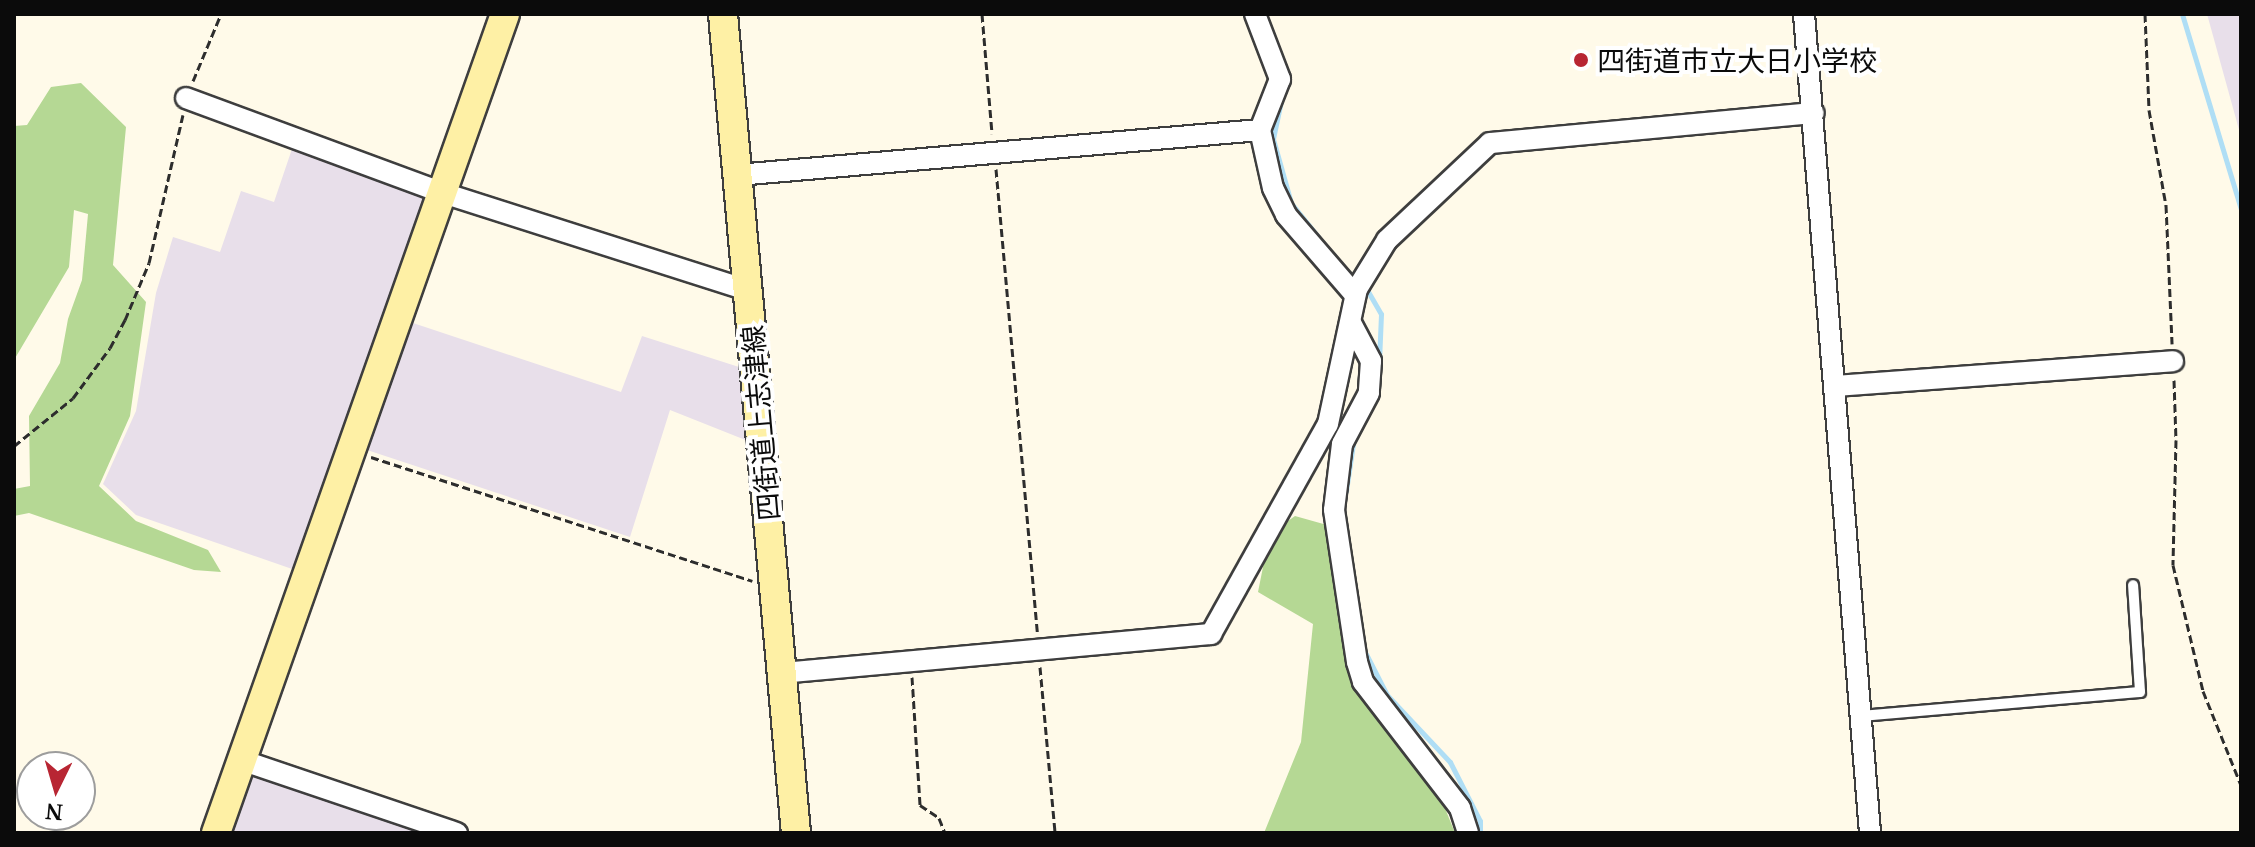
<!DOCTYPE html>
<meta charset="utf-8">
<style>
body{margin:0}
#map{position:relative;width:2255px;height:847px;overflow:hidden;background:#fffae9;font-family:"Noto Serif","Noto Sans JP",serif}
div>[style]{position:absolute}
.industrial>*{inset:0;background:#e8dfea}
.forest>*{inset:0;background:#b5d894}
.stream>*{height:5px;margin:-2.5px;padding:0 2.5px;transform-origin:2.5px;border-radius:2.5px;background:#afdef5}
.path>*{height:3px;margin-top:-1.5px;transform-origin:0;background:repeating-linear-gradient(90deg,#2d2d2d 0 8px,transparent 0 12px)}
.roads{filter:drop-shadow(2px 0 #3e3e3e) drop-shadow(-2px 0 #3e3e3e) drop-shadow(0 2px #3e3e3e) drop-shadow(0 -2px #3e3e3e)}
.lane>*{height:10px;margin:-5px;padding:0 5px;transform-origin:5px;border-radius:5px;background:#fff}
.street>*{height:20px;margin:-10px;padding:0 10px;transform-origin:10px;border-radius:10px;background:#fff}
.secondary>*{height:28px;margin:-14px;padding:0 14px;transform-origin:14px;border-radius:14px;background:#fef0a5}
.dots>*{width:22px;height:22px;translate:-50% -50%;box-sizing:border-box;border:4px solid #fff;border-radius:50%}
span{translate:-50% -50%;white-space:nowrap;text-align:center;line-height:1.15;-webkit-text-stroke:8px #fff;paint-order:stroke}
.poi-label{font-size:28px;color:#0b0b0b}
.left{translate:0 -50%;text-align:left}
.street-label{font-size:28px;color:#0b0b0b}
.frame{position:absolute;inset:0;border:16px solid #0b0b0b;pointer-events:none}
.north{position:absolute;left:16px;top:751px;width:80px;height:80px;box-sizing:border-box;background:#fff;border:2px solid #9d9d9d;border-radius:50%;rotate:185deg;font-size:22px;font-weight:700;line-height:32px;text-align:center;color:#0b0b0b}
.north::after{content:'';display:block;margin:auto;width:28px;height:36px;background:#b82633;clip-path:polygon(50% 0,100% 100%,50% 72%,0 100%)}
</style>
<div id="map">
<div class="industrial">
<i style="clip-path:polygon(2207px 14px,2241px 14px,2241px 137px)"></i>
<i style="clip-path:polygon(294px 143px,429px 194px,295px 570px,136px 515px,103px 484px,136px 411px,156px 293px,173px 237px,220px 252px,241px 191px,274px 202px)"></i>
<i style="clip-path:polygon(407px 321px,621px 392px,642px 336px,739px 367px,748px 441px,670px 410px,630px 537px,361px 448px)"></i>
<i style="clip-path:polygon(245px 772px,423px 833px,227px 833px)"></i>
</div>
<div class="forest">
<i style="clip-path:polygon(81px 83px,126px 127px,113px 265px,146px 302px,130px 416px,99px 486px,136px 521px,208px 550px,221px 572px,194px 570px,29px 513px,14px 516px,14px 489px,30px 486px,29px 416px,60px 363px,68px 319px,82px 280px,88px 214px,74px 210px,69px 267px,14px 360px,14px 126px,27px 125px,51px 87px)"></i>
<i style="clip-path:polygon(1295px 516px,1327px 525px,1350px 681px,1428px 766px,1455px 833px,1264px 833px,1301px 742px,1313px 624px,1258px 592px,1266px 552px,1278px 528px)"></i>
</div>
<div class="stream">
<i style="left:2182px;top:14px;width:204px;rotate:73.2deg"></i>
<i style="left:1281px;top:101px;width:39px;rotate:102deg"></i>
<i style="left:1273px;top:139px;width:66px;rotate:74.3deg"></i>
<i style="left:1291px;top:203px;width:45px;rotate:51.3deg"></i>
<i style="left:1366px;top:288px;width:30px;rotate:60deg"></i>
<i style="left:1381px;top:314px;width:48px;rotate:92.4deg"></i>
<i style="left:1346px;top:491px;width:55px;rotate:-81.6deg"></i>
<i style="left:1366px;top:654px;width:46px;rotate:62.9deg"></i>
<i style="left:1387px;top:695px;width:92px;rotate:46.8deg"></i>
<i style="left:1450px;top:762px;width:66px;rotate:63deg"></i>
<i style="left:1480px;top:821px;width:12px;rotate:90deg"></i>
</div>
<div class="path">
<i style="left:982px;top:14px;width:120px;rotate:85.2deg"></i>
<i style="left:2145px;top:14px;width:96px;rotate:87.6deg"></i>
<i style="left:2149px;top:110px;width:97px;rotate:79.9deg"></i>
<i style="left:2166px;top:205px;width:139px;rotate:87.5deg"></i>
<i style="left:193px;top:81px;width:73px;rotate:-67.3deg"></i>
<i style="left:996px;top:169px;width:465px;rotate:84.9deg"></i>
<i style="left:2174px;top:380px;width:60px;rotate:88.1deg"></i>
<i style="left:2176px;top:440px;width:125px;rotate:91.4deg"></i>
<i style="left:2173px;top:565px;width:130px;rotate:76.6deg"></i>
<i style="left:2203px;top:691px;width:101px;rotate:68deg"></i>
<i style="left:14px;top:446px;width:76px;rotate:-39.1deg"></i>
<i style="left:73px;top:398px;width:62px;rotate:-53.5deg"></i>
<i style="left:110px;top:348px;width:32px;rotate:-62deg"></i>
<i style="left:125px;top:320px;width:62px;rotate:-67.2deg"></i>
<i style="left:149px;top:263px;width:152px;rotate:-77.1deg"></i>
<i style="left:371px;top:457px;width:401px;rotate:18deg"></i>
<i style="left:1040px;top:667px;width:167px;rotate:84.8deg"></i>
<i style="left:912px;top:677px;width:128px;rotate:86.4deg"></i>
<i style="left:920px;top:805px;width:23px;rotate:34deg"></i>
<i style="left:939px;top:818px;width:16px;rotate:68deg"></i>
</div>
<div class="roads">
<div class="lane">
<i style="left:1860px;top:716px;width:281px;rotate:-4.9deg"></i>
<i style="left:2140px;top:692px;width:107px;rotate:-93.7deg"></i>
</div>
<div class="street">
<i style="left:1255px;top:14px;width:70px;rotate:69deg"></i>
<i style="left:1280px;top:79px;width:55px;rotate:111.4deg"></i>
<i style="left:1260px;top:130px;width:59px;rotate:77.4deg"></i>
<i style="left:1273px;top:188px;width:30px;rotate:64deg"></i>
<i style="left:1286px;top:215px;width:106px;rotate:49.2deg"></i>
<i style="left:1804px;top:14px;width:822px;rotate:85.39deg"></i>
<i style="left:186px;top:98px;width:271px;rotate:20.3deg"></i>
<i style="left:440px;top:192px;width:323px;rotate:17.7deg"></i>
<i style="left:737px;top:175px;width:525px;rotate:-4.92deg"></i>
<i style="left:1351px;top:323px;width:43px;rotate:62.2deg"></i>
<i style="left:1371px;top:361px;width:32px;rotate:94deg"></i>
<i style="left:1369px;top:393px;width:58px;rotate:117.9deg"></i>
<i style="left:1342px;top:444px;width:66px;rotate:96.9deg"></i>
<i style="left:1334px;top:510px;width:154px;rotate:81.4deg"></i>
<i style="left:1357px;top:662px;width:21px;rotate:73deg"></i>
<i style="left:1363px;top:682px;width:159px;rotate:52.4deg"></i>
<i style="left:1460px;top:808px;width:26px;rotate:72deg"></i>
<i style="left:1835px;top:386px;width:339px;rotate:-4.2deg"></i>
<i style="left:782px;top:673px;width:431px;rotate:-5.2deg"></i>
<i style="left:1211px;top:634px;width:240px;rotate:-60.9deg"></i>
<i style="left:1328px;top:424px;width:138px;rotate:-77.9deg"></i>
<i style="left:1357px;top:289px;width:57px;rotate:-58.5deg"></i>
<i style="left:1387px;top:240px;width:141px;rotate:-43.3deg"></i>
<i style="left:1490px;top:143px;width:325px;rotate:-5.3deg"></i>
<i style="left:241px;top:760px;width:228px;rotate:18.7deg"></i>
</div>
<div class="secondary">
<i style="left:723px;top:14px;width:822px;rotate:84.91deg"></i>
<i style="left:216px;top:833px;width:868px;rotate:-70.56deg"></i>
</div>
</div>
<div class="dots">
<i style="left:1581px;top:60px;background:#b82633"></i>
</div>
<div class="poi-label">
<span class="left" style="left:1597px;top:60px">四街道市立大日小学校</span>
</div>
<div class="street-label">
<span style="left:760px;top:423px;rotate:-95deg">四街道上志津線</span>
</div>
<div class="frame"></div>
<div class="north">N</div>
</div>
